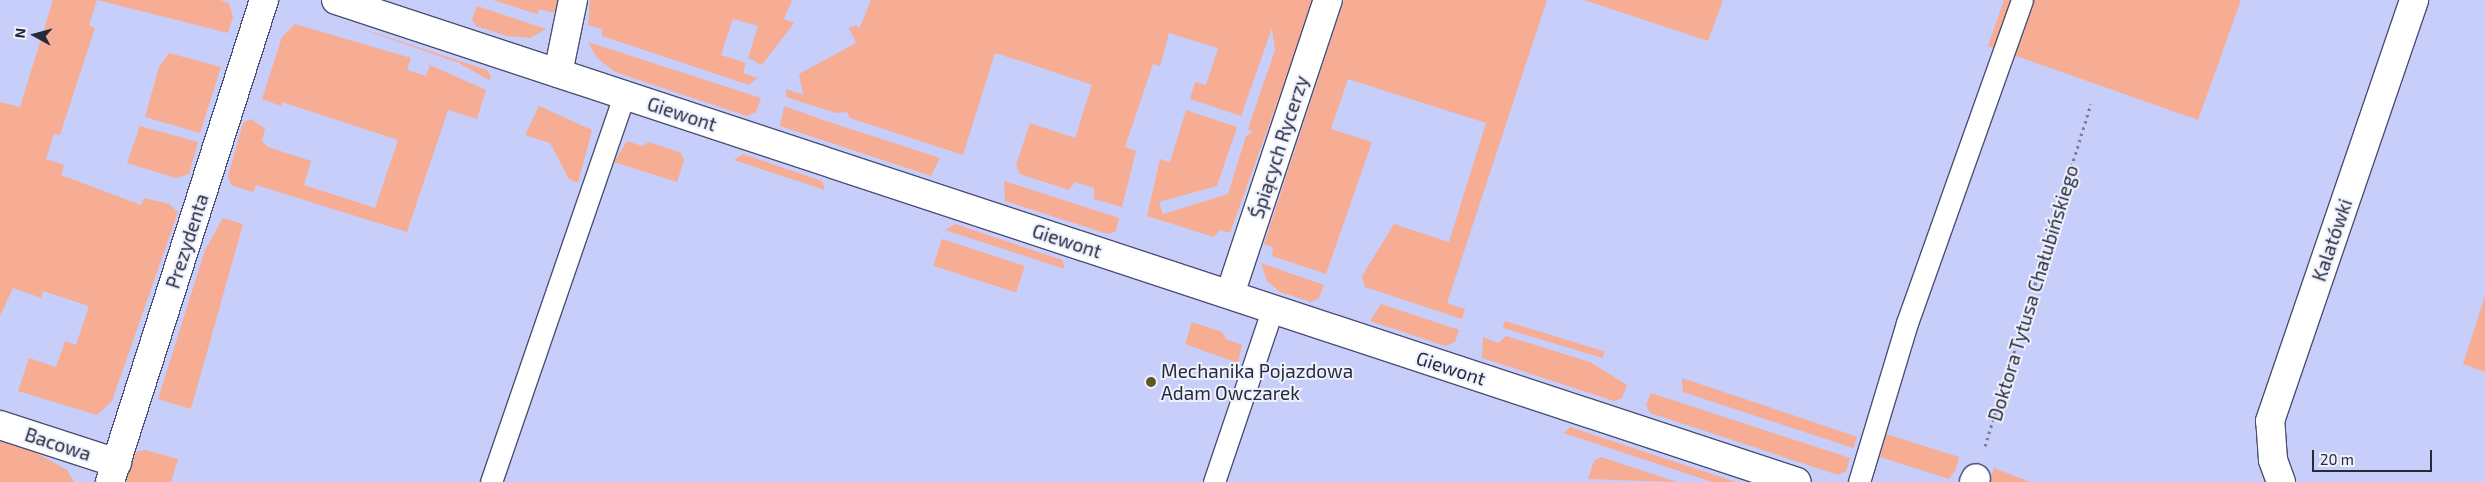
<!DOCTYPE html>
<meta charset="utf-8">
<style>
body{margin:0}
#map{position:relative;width:2485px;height:482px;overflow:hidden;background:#c7cef9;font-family:"Exo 2",sans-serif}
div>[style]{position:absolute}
.green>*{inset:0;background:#f7ac94;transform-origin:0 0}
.path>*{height:3px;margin-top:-1.5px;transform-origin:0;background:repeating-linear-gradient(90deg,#797d9b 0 2.5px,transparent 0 6.5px)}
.roads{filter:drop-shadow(1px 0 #4b5075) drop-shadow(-1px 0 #4b5075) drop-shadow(0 1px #4b5075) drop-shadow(0 -1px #4b5075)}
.lane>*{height:21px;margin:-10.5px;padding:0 10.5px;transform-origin:10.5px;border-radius:10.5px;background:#fff}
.street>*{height:28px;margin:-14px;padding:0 14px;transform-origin:14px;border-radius:14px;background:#fff}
.dots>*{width:14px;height:14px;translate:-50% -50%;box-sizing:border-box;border:2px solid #eef1fe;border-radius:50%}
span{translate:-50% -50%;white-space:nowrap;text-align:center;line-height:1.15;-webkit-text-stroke:4px #eef1fe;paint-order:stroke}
.street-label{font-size:19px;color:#282a3a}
.poi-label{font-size:19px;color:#282a3a}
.left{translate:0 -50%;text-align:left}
.north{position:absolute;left:10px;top:10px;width:50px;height:50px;-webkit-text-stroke:4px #eef1fe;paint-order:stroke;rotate:277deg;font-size:14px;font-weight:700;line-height:20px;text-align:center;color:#282a3a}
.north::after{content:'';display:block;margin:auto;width:18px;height:22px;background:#282a3a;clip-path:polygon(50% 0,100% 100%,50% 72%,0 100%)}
.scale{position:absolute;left:2312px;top:450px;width:120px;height:22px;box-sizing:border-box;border:2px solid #282a3a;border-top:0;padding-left:6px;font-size:15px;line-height:18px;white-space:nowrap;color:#282a3a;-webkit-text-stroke:4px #eef1fe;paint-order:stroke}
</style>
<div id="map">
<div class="green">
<i style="clip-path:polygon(53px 0,220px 0,229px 3px,233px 17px,228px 33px,97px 0,89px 25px,95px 28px,60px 135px,54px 134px,46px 159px,64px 165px,61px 175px,141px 205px,144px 198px,169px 204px,178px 212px,112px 401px,97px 415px,18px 391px,29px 358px,56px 367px,65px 341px,76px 345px,89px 306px,43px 291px,41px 298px,13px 288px,0 316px,0 102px,20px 107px)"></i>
<i style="clip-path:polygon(493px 0,559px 0,554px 13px,540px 9px,537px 14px)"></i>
<i style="clip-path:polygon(590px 0,792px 0,784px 19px,794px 23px,762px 65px,748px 58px,758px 26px,733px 19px,721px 55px,746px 63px,743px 73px,757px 78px,749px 85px,602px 36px,602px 29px,588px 25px)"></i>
<i style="clip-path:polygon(871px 0,1314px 0,1230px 233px,1220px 230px,1214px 237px,1147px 216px,1160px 159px,1170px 162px,1186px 110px,1237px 127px,1217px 186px,1159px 202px,1163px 214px,1228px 194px,1246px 136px,1253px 132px,1248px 129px,1275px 50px,1272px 28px,1241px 116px,1190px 99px,1195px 82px,1206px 85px,1218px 48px,1169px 33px,1160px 66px,1153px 64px,1125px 147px,1136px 151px,1122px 207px,1094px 199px,1094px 188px,1075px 182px,1069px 190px,1020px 174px,1016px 165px,1030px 123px,1075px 138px,1092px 85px,1024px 62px,995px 53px,963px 155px,850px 118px,847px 112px,836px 113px,786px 97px,786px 89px,803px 95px,799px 74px,856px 43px,849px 28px,857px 25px,859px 29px)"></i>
<i style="clip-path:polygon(1344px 0,1547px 0,1447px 303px,1465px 309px,1462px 319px,1365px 287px,1362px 276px,1394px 224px,1449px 242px,1486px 123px,1348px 79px,1331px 129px,1372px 142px,1326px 274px,1272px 256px,1273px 247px,1264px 244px)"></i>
<i style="clip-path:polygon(1584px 0,1723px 0,1708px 41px)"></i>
<i style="clip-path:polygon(2004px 0,2241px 0,2198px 120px,1988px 46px)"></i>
<i style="clip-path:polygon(477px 6px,546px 29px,530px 38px,507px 36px,476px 26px,472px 19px)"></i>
<i style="clip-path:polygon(339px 21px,487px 70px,491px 77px,489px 80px,459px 63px)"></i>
<i style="clip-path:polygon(295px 24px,411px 58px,407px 70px,426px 76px,430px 65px,486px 90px,477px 119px,448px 110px,407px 232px,256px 185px,253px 192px,231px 185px,228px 176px,243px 123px,250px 119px,265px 128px,262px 141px,268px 147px,311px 161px,304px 185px,375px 208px,398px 140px,282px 102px,281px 106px,262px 99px,282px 37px)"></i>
<i style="clip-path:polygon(588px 42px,761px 98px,756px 112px,747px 116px,615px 72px,597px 58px)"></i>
<i style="clip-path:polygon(169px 53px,221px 67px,200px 133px,145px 117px,159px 67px)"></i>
<i style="clip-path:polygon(539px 106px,592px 130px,578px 183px,569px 179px,550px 143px,525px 135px)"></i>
<i style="clip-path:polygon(784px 106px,823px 120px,940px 158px,931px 176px,780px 126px)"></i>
<i style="clip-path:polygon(140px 126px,198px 142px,189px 174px,176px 178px,127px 163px)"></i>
<i style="clip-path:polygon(627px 141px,642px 146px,649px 142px,681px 153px,684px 160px,677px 182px,614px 162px)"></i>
<i style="clip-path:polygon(743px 154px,822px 181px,825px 190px,734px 160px)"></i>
<i style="clip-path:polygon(1004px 181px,1119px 218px,1116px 231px,1108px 234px,1005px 201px)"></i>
<i style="clip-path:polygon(223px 218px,243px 224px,191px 409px,158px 399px,205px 250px)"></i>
<i style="clip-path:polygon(955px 224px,1062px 260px,1065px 269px,945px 230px)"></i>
<i style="left:942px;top:239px;width:87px;height:28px;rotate:18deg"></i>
<i style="clip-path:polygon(1261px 263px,1324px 285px,1319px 298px,1311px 302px,1280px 292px,1267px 281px)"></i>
<i style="clip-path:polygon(2485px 296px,2485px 372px,2463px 364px)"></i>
<i style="clip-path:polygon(1381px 304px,1459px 330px,1455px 342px,1445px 346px,1370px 321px)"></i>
<i style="left:1505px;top:321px;width:104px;height:7px;rotate:17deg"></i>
<i style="clip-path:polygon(1192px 322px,1222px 332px,1226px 339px,1242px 345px,1238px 363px,1185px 344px)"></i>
<i style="clip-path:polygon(1506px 336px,1590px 362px,1627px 385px,1622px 398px,1614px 401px,1482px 358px,1483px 337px,1498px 343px)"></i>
<i style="clip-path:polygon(1682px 378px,1852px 435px,1857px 437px,1853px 448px,1683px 392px)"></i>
<i style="clip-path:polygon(1651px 393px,1850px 458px,1846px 471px,1838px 475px,1650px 413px,1646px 405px)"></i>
<i style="clip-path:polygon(1570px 427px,1639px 450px,1736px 482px,1712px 482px,1564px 433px)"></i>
<i style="clip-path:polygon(1886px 434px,1959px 457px,1956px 469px,1949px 479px,1880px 457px)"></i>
<i style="clip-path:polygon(0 441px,35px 452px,67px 470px,74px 482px,0 482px)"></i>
<i style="clip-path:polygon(145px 450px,178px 459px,171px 482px,126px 482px,133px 453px)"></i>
<i style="clip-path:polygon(1601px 457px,1677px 482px,1588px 479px,1594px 461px)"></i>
<i style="clip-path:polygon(1994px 468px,2030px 482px,1989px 482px)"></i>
</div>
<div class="path">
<i style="left:1985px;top:446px;width:358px;rotate:-72.8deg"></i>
</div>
<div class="roads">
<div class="lane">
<i style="left:491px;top:482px;width:409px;rotate:-71deg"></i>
<i style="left:1214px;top:482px;width:184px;rotate:-71.3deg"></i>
<i style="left:1859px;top:482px;width:166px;rotate:-73.2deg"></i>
<i style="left:1907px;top:323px;width:343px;rotate:-70.4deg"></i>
</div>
<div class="street">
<i style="left:336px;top:0;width:1538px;rotate:18.26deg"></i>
<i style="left:558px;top:73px;width:75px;rotate:-78.4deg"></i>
<i style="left:1230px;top:294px;width:310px;rotate:-71.6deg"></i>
<i style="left:0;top:425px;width:123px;rotate:18deg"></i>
<i style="left:110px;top:482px;width:506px;rotate:-72.28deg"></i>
<i style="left:1974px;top:482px;width:4px;rotate:-63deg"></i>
<i style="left:2281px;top:482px;width:23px;rotate:-110deg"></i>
<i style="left:2273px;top:460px;width:39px;rotate:-94deg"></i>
<i style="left:2270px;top:421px;width:445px;rotate:-71.1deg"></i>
</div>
</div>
<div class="dots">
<i style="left:1151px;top:382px;background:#615723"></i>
</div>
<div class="street-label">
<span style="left:682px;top:114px;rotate:18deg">Giewont</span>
<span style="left:1279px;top:147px;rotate:-72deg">Śpiących Rycerzy</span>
<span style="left:2332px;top:240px;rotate:-71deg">Kalatówki</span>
<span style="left:187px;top:241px;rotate:-72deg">Prezydenta</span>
<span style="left:1067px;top:241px;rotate:18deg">Giewont</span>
<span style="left:2033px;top:293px;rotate:-73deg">Doktora Tytusa Chałubińskiego</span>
<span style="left:1451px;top:368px;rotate:18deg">Giewont</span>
<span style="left:58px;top:444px;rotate:18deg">Bacowa</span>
</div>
<div class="poi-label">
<span class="left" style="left:1161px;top:382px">Mechanika Pojazdowa<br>Adam Owczarek</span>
</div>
<div class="north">N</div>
<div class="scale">20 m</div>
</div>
